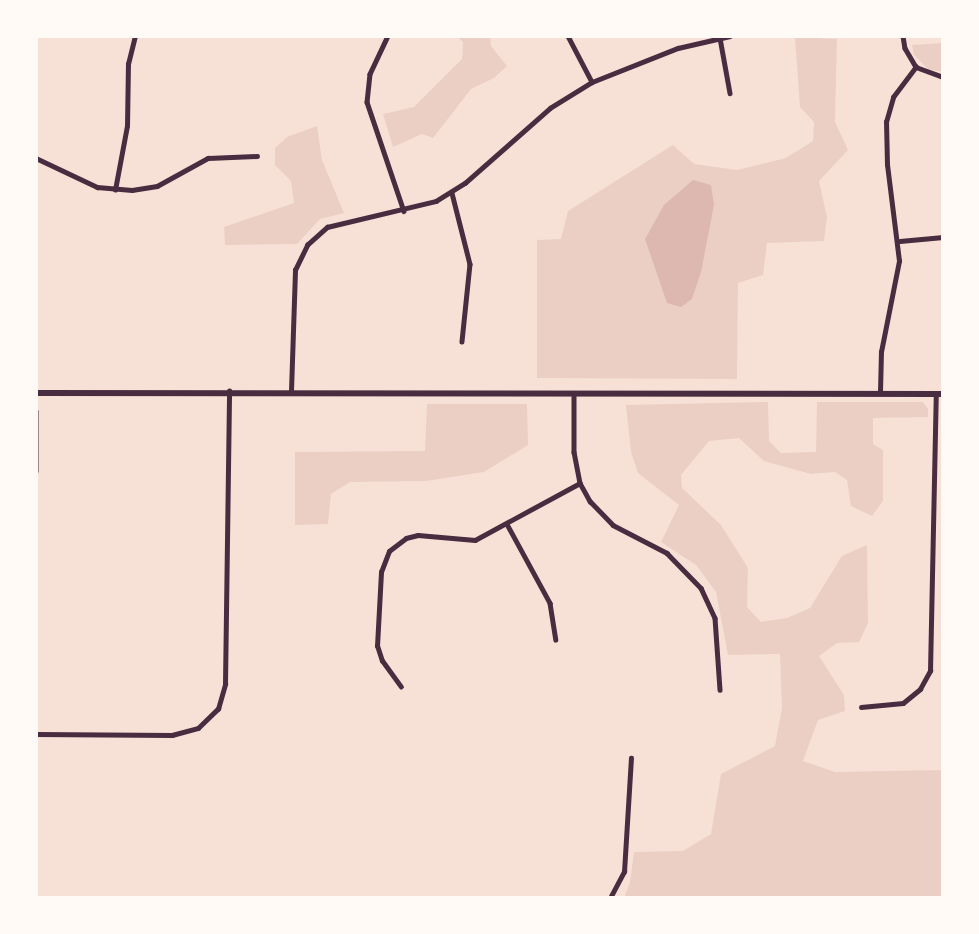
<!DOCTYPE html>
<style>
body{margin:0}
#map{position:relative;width:979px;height:934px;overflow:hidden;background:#f7e1d7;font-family:"Playfair Display",serif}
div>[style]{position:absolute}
.green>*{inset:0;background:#ebcfc5}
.water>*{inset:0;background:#dcb8b0}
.minor>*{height:4.5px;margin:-2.25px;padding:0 2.25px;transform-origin:2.25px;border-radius:2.25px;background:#4a2c40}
.tertiary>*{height:6px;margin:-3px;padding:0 3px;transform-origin:3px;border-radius:3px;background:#4a2c40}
span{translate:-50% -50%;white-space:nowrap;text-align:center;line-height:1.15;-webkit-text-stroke:6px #fffaf5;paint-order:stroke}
.frame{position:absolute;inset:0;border:38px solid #fffaf5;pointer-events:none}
</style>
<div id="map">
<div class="green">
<i style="clip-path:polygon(457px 36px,490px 36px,491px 46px,507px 66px,494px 78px,471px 89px,433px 138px,422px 134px,393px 147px,383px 114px,414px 107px,462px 59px,463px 42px)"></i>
<i style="clip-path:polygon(795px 37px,837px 39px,835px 122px,848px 150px,819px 181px,827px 217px,824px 241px,767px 243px,763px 275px,738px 283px,737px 379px,537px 378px,537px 240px,561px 239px,568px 211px,673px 145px,694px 164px,737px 170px,786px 158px,813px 141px,814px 122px,800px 107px)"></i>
<i style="clip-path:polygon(943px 43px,943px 72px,928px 69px,914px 55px,912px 45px)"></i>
<i style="clip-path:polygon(317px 126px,322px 160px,344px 213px,320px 219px,297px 244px,225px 245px,224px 227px,294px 203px,291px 181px,275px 165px,275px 148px,287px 137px)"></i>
<i style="clip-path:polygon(768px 402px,769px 441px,781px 453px,816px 452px,817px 402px,923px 402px,928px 409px,928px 417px,873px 418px,873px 444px,883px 450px,883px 501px,872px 516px,851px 506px,847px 480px,835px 472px,811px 474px,764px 461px,739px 438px,709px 441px,681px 475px,682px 488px,721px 525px,748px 568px,747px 607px,761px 622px,787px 618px,810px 608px,842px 556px,867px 545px,868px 623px,859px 642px,837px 643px,819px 656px,844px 695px,845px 711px,818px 720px,803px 761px,835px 772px,943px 770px,943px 898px,624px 898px,630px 882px,634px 852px,683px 851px,711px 834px,721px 774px,775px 746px,782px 708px,780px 654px,728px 655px,716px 592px,696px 565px,661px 542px,679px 505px,638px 473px,631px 452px,626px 405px)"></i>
<i style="clip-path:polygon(427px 404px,527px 404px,528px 445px,484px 472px,426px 481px,350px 482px,331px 494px,328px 524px,295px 525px,295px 452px,425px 451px)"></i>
</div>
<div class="water">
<i style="clip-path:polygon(693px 180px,711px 185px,714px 205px,701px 272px,692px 299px,681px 307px,667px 303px,645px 239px,664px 205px)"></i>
</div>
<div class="minor">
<i style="left:388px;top:36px;width:42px;rotate:115.3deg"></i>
<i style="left:370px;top:74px;width:28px;rotate:96deg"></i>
<i style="left:367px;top:102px;width:115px;rotate:71.3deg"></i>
<i style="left:568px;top:36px;width:52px;rotate:62.4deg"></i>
<i style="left:903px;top:36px;width:12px;rotate:81deg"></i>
<i style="left:905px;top:48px;width:22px;rotate:60deg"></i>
<i style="left:916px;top:67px;width:29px;rotate:20deg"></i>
<i style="left:720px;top:38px;width:56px;rotate:79.7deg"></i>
<i style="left:36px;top:158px;width:68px;rotate:25.4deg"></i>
<i style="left:97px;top:187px;width:35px;rotate:5deg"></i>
<i style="left:132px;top:190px;width:25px;rotate:-9deg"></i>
<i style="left:157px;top:186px;width:58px;rotate:-28.8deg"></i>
<i style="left:208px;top:158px;width:49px;rotate:-2.3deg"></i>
<i style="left:115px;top:190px;width:65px;rotate:-79.4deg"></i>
<i style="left:127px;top:126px;width:62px;rotate:-89.1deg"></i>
<i style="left:128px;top:64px;width:29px;rotate:-76deg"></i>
<i style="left:452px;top:193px;width:73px;rotate:75.8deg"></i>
<i style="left:470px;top:264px;width:78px;rotate:95.9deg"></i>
<i style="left:900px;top:241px;width:43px;rotate:-5.3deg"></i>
<i style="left:291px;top:391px;width:121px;rotate:-88.1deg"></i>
<i style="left:295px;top:270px;width:28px;rotate:-64deg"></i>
<i style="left:307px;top:245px;width:27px;rotate:-42deg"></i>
<i style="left:327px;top:227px;width:112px;rotate:-13.4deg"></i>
<i style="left:436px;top:201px;width:34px;rotate:-32deg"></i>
<i style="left:465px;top:183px;width:113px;rotate:-41.4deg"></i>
<i style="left:550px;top:108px;width:49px;rotate:-31.8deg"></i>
<i style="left:592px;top:82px;width:92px;rotate:-21.6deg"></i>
<i style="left:678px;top:48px;width:53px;rotate:-13deg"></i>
<i style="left:880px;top:392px;width:40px;rotate:-88.6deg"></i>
<i style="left:881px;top:352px;width:93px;rotate:-78.8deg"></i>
<i style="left:899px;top:261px;width:97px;rotate:-97.1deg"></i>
<i style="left:887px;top:165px;width:43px;rotate:-91.3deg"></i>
<i style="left:886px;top:122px;width:26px;rotate:-74deg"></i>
<i style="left:893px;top:97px;width:38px;rotate:-53deg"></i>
<i style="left:574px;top:393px;width:59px;rotate:90deg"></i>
<i style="left:574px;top:452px;width:32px;rotate:79deg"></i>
<i style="left:580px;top:483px;width:21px;rotate:61deg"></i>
<i style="left:590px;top:501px;width:33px;rotate:46deg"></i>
<i style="left:613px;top:525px;width:61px;rotate:27.4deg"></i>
<i style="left:667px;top:553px;width:49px;rotate:45.8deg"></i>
<i style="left:701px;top:588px;width:33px;rotate:65deg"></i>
<i style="left:715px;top:618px;width:72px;rotate:86deg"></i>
<i style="left:36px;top:411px;width:60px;rotate:90deg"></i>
<i style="left:507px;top:524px;width:90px;rotate:61.4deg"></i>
<i style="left:550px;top:603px;width:37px;rotate:81deg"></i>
<i style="left:401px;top:687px;width:32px;rotate:-126deg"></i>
<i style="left:382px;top:661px;width:16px;rotate:-108deg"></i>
<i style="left:377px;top:646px;width:74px;rotate:-86.9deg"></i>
<i style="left:381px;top:572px;width:22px;rotate:-69deg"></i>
<i style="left:389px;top:551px;width:21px;rotate:-37deg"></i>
<i style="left:406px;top:538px;width:12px;rotate:-14deg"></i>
<i style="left:418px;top:535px;width:57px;rotate:5deg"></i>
<i style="left:475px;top:540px;width:119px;rotate:-28.5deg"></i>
<i style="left:861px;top:707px;width:42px;rotate:-5.4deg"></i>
<i style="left:903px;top:703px;width:22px;rotate:-39deg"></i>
<i style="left:920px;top:689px;width:21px;rotate:-61deg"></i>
<i style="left:930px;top:671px;width:277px;rotate:-88.8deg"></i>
<i style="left:36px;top:734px;width:136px;rotate:0.4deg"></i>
<i style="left:172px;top:735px;width:27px;rotate:-15deg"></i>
<i style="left:198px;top:728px;width:28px;rotate:-44deg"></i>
<i style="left:218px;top:709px;width:26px;rotate:-74deg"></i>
<i style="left:225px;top:684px;width:293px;rotate:-89.2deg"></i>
<i style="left:610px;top:898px;width:30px;rotate:-62deg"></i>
<i style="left:624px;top:872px;width:114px;rotate:-86.5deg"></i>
</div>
<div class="tertiary">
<i style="left:36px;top:393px;width:907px;rotate:0.06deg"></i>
</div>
<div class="frame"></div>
</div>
